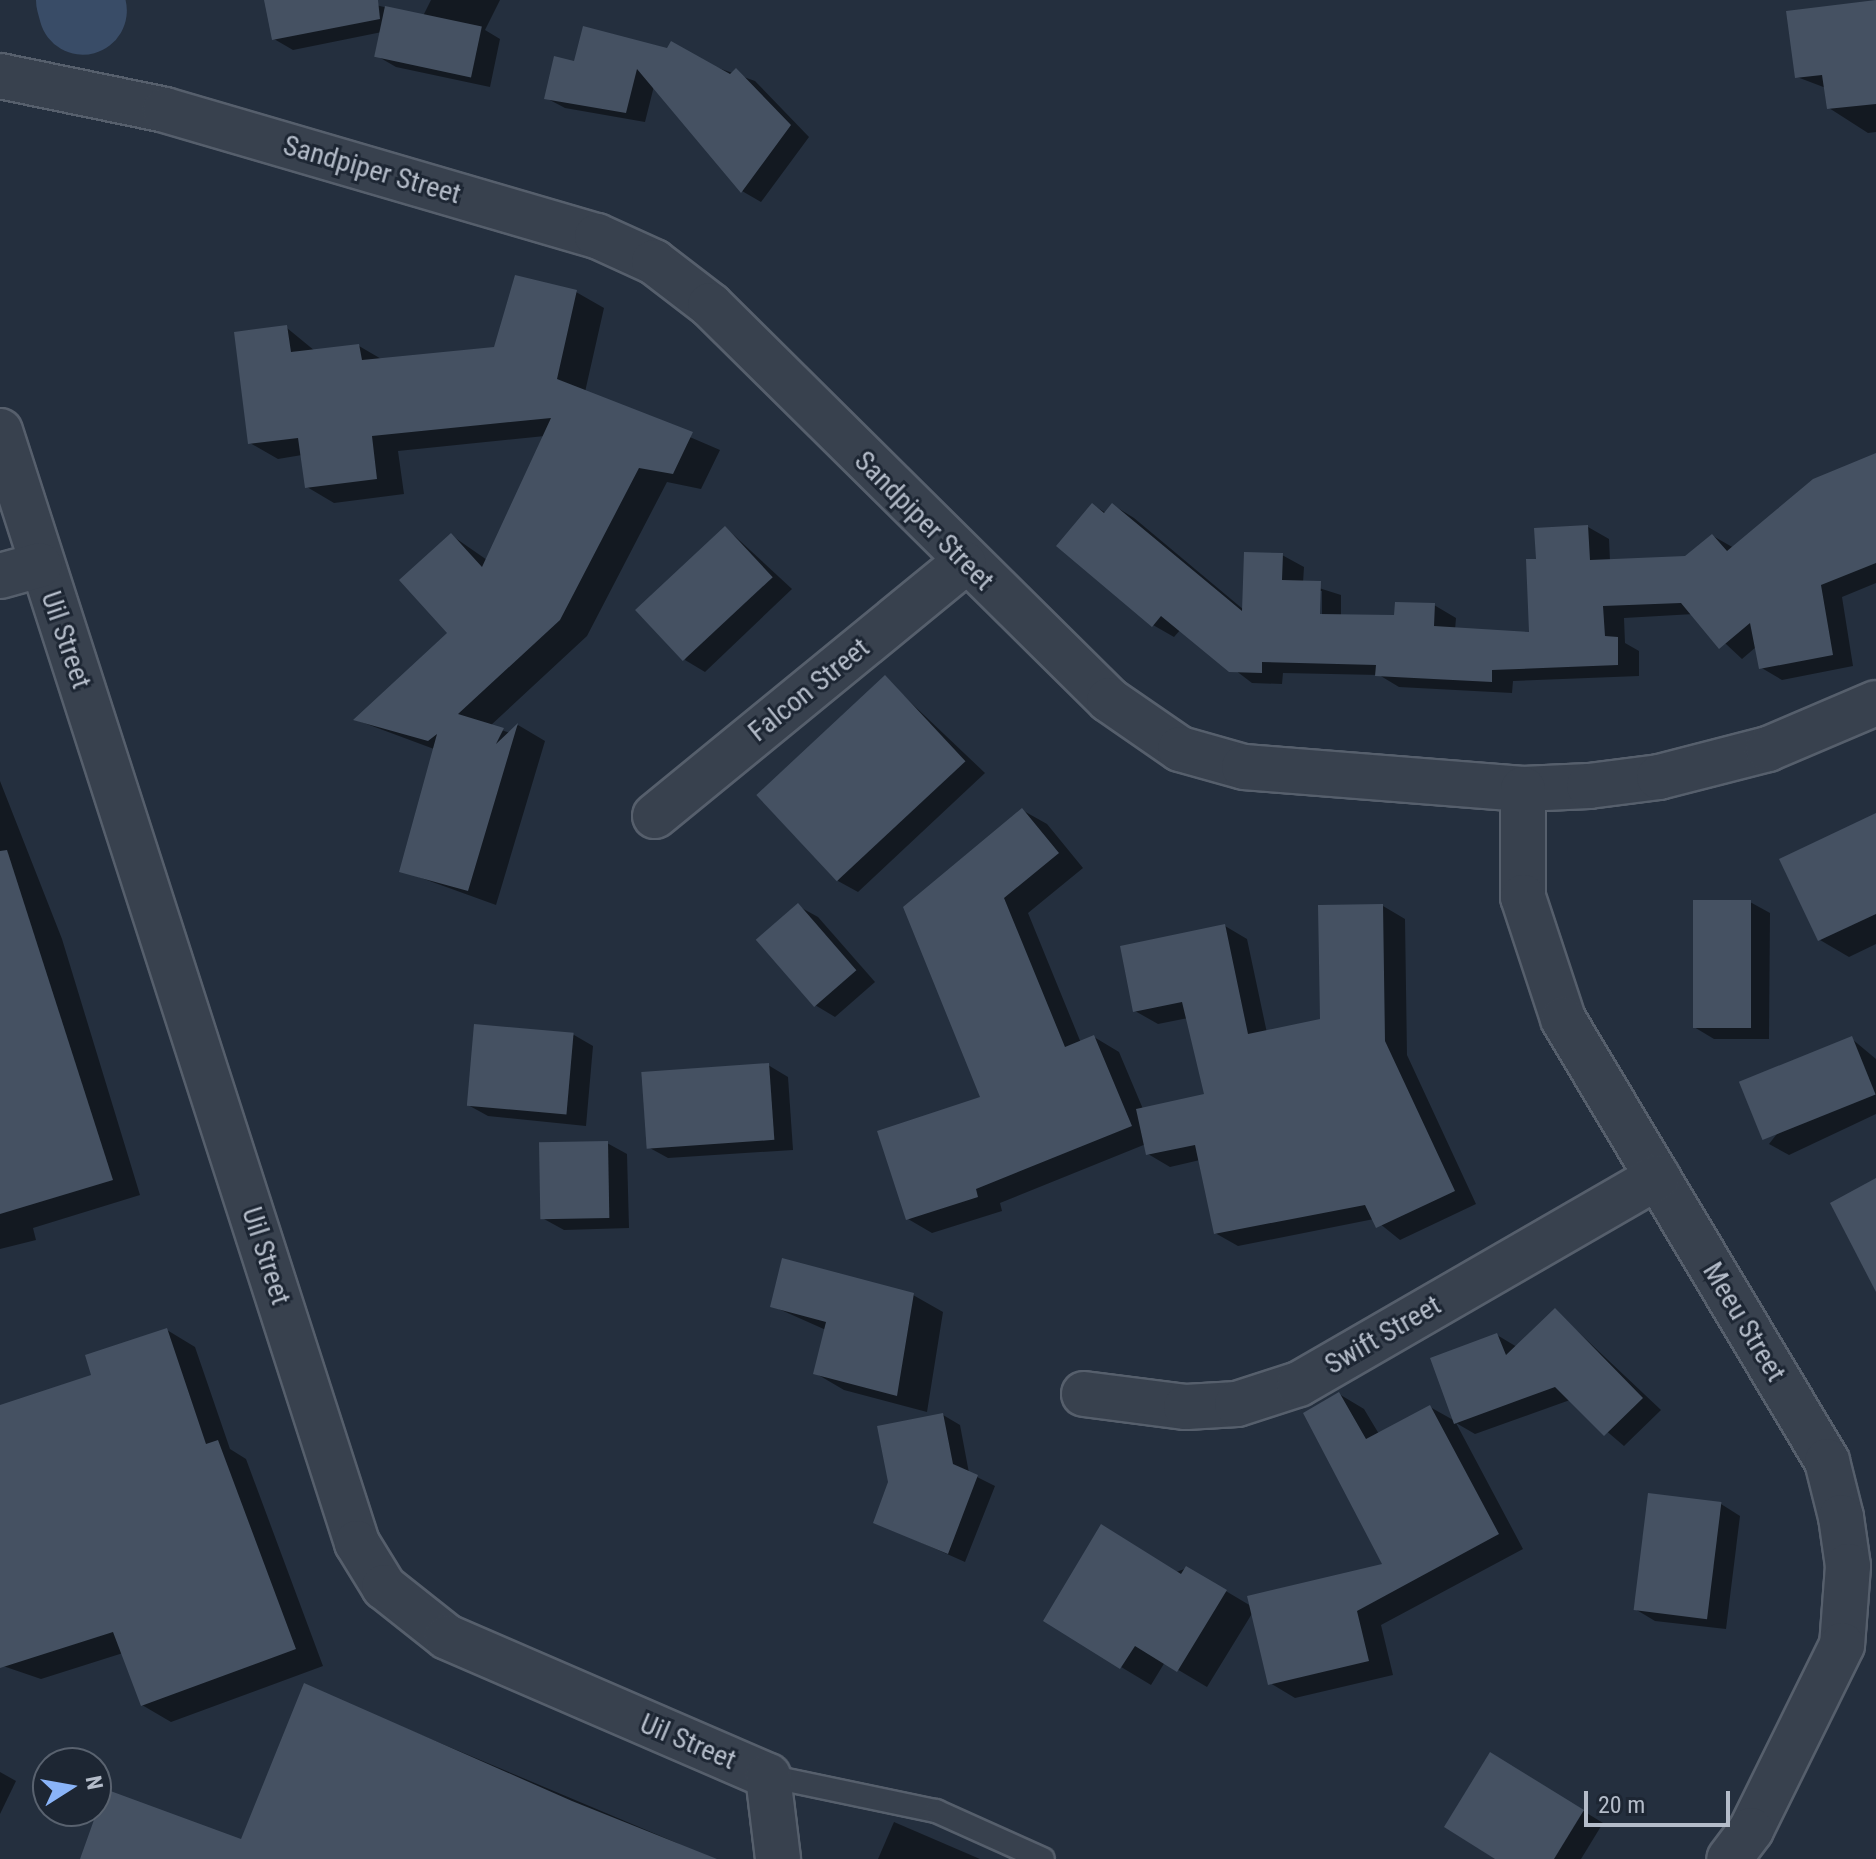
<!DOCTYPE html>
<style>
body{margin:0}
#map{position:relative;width:1876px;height:1859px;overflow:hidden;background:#242f3e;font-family:"Roboto Condensed",sans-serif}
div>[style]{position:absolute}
.shadow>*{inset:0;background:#0007}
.river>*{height:88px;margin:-44px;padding:0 44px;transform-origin:44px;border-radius:44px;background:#394c67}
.building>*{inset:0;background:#455162;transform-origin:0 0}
.roads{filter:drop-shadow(2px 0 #565f6c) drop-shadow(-2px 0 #565f6c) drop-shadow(0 2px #565f6c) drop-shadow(0 -2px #565f6c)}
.service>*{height:22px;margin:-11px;padding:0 11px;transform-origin:11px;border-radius:11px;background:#38414e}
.minor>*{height:44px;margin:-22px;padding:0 22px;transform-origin:22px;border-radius:22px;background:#38414e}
span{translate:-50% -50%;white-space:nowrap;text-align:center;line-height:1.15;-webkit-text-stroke:6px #1d2633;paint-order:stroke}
.street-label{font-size:28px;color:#b4bcc9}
.north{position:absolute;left:32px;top:1747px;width:80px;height:80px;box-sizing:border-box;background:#1d2633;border:2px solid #59626f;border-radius:50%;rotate:79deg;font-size:22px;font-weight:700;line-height:32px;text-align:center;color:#b4bcc9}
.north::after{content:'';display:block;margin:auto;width:28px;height:36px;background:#8ab4f8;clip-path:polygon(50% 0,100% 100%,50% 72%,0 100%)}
.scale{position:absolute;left:1584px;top:1791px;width:146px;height:36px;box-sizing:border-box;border:4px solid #b4bcc9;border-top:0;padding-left:10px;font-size:24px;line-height:28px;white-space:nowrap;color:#b4bcc9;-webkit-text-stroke:6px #1d2633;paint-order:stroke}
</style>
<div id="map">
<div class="shadow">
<i style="clip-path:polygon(266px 0,354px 0,423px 16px,431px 0,500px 0,485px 30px,500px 39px,490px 87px,396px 67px,377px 56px,382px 32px,293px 50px,274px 39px)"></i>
<i style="clip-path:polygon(1876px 1px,1876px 132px,1868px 133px,1829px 108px,1826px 88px,1797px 77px)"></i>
<i style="clip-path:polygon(668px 50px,755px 81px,809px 137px,761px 202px,742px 191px,654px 86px,645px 122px,565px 108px,546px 98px,575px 63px)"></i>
<i style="clip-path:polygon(576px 292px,604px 308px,585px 392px,720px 450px,701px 489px,667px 482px,587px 636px,490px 726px,510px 733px,518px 725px,545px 741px,496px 905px,402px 871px,434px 749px,356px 720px,450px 633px,451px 535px,487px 560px,545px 436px,398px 451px,404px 494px,334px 503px,307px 487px,302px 455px,278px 459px,250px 443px,287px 328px,315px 351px,359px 346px,383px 360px,495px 348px)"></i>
<i style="clip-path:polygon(evenodd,1876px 456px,1876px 583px,1842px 597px,1853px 666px,1782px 680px,1760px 667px,1756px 647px,1742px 659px,1694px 614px,1624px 618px,1625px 643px,1639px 651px,1639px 676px,1513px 681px,1512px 693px,1399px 687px,1379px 675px,1283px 673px,1282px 684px,1252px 683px,1181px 629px,1174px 637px,1153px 625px,1093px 505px,1106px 513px,1113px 505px,1134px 518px,1244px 610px,1282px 555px,1304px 567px,1303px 583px,1341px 595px,1341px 616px,1396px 617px,1434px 605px,1456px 618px,1455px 630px,1531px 634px,1538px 561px,1588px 527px,1609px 539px,1610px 561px,1686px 558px,1713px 536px,1734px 548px,1876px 456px,1318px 591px,1322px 591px,1322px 624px,1318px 624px,1318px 591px)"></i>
<i style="clip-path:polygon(726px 528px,792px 589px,705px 672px,685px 660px)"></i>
<i style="clip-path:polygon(885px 678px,985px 773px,858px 892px,838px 881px)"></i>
<i style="clip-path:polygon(0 781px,62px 939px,140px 1195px,33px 1228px,36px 1240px,0 1249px)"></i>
<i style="clip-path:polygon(1022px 810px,1047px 824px,1083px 868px,1028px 913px,1081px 1043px,1094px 1037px,1119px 1052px,1143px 1109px,1206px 1096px,1188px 1018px,1158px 1024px,1135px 1011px,1225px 926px,1247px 939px,1267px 1033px,1322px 1021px,1383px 906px,1405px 919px,1407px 1055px,1476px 1204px,1400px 1240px,1374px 1219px,1238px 1246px,1215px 1233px,1200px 1160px,1170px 1167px,1148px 1154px,1146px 1144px,1000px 1203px,1002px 1211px,932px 1233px,908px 1219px,983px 1098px,905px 907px)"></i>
<i style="clip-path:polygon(1876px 815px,1876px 944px,1849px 957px,1820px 940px)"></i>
<i style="clip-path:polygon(1750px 902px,1770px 913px,1769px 1039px,1714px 1039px,1694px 1027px)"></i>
<i style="clip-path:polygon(798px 906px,818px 917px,875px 982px,835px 1017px,815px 1005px)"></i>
<i style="clip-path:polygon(574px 1035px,593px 1046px,586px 1126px,488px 1116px,468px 1105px)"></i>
<i style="clip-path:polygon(1852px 1039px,1876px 1059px,1876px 1114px,1789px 1155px,1769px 1144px)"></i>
<i style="clip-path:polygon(768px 1065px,788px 1077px,793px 1150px,668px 1158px,648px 1147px)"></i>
<i style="clip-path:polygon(607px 1143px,627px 1154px,629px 1228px,564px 1230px,544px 1219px)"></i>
<i style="clip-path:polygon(913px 1295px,943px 1312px,927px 1412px,844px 1390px,815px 1373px,826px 1330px,772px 1306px)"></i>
<i style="clip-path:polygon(1555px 1310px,1661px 1410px,1624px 1446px,1570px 1400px,1475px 1434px,1456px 1423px,1523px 1549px,1381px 1625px,1393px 1675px,1295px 1698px,1270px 1683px,1253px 1612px,1207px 1687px,1165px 1662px,1151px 1685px,1045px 1621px,1187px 1568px,1251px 1606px,1385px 1565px,1339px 1394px,1364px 1409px,1379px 1434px,1430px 1407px,1455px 1421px,1497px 1335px,1517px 1347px)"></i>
<i style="clip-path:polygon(167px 1330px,195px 1347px,230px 1449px,246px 1459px,323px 1666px,171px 1722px,142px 1705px,123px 1653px,41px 1679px,0 1665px,0 1407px,94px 1376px)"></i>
<i style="clip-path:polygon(943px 1415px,960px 1425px,969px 1473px,995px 1486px,965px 1562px,875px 1522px)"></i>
<i style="clip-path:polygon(1721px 1504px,1740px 1516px,1726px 1629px,1655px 1621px,1635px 1609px)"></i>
<i style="clip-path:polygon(305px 1686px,677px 1843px,703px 1859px,82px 1859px,242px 1842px)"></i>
<i style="clip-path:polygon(1510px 1766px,1603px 1823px,1581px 1859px,1499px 1859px)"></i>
<i style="clip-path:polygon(0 1772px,16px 1781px,0 1814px)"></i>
<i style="clip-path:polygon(894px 1822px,980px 1859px,878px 1859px)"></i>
</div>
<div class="river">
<i style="left:80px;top:0;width:11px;rotate:75deg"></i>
</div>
<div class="building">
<i style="clip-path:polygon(264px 0,378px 0,380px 19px,272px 40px)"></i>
<i style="clip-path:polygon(1876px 0,1876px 104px,1827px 109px,1822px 75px,1795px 78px,1786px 11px)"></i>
<i style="left:385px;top:6px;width:99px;height:52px;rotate:12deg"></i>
<i style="clip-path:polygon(583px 26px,667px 48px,671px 41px,730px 74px,736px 68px,791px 125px,741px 193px,637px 69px,626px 113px,544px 99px,554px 56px,574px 61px)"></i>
<i style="clip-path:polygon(515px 275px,577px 290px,557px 379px,693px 432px,673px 474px,639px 468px,560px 620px,458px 714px,504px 728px,496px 744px,518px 723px,468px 891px,399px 872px,437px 734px,428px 741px,353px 720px,447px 633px,399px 580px,451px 533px,482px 567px,551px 418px,372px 436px,377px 479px,305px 488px,298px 438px,248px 444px,234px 332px,287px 325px,291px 352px,359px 344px,362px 360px,494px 347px)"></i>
<i style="clip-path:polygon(1876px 453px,1876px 563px,1821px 585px,1833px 655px,1759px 669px,1750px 623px,1719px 649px,1681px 603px,1603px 606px,1605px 636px,1618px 637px,1618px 665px,1492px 670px,1492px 682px,1375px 676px,1376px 665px,1262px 662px,1262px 673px,1229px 672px,1161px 616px,1152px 627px,1056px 546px,1092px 503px,1104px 513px,1112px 503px,1242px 611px,1244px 552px,1283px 553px,1282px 580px,1321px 581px,1320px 614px,1394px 615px,1395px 602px,1435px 603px,1434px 626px,1529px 632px,1526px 559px,1536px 559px,1534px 528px,1588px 525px,1590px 560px,1685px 556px,1712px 534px,1727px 551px,1813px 479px)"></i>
<i style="left:725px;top:526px;width:70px;height:123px;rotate:47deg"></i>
<i style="left:885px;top:675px;width:118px;height:176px;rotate:47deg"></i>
<i style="clip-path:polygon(1022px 808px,1059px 853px,1004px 898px,1065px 1047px,1094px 1035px,1132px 1126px,976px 1189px,978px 1197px,906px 1220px,877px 1131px,980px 1097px,903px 907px)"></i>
<i style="clip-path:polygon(1876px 813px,1876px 914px,1818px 941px,1779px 859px)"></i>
<i style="clip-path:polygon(7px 850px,113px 1180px,0 1214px,0 851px)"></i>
<i style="left:1693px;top:900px;width:58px;height:128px"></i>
<i style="left:798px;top:903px;width:89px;height:56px;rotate:49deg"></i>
<i style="clip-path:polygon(1383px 904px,1385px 1041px,1455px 1191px,1376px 1228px,1365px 1205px,1214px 1234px,1195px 1145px,1146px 1155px,1136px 1109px,1204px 1094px,1182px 1002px,1133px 1012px,1120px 946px,1225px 924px,1248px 1034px,1320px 1019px,1318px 905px)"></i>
<i style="left:474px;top:1024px;width:100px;height:82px;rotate:5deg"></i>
<i style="left:1852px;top:1036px;width:63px;height:122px;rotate:68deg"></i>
<i style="left:769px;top:1063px;width:77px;height:128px;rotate:86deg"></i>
<i style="left:608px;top:1141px;width:77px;height:69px;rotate:89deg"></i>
<i style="clip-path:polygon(1876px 1178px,1876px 1292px,1830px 1203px)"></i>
<i style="clip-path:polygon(782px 1258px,914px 1293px,897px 1396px,813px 1374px,826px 1322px,770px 1307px)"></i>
<i style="clip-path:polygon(1555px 1308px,1643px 1398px,1604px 1436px,1555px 1387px,1454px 1424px,1430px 1358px,1497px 1333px,1506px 1355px)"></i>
<i style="clip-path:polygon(167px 1328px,206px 1444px,218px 1440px,296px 1649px,141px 1706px,113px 1632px,0 1668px,0 1405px,91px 1375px,85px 1355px)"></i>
<i style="clip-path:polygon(1339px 1392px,1366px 1439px,1430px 1405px,1499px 1534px,1357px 1611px,1369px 1661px,1268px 1685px,1247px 1596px,1382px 1564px,1303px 1413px)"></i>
<i style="clip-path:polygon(943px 1413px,953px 1464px,978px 1475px,948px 1554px,873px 1523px,888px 1482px,877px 1426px)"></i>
<i style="left:1648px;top:1493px;width:74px;height:118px;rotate:7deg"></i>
<i style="clip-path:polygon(1101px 1524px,1181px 1574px,1186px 1566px,1227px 1590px,1177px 1672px,1135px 1646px,1120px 1669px,1043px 1621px)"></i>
<i style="clip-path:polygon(304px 1683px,572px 1801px,717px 1859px,80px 1859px,105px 1789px,241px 1839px)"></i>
<i style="clip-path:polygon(1490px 1752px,1584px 1810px,1554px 1859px,1495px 1859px,1444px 1827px)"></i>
</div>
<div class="roads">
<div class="service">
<i style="left:768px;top:1776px;width:172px;rotate:11.8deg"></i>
<i style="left:936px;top:1811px;width:117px;rotate:24.2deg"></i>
</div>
<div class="minor">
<i style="left:0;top:76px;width:168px;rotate:11.6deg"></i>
<i style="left:165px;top:110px;width:450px;rotate:16.3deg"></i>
<i style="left:597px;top:236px;width:63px;rotate:24.5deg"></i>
<i style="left:654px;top:262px;width:71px;rotate:37.5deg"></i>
<i style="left:710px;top:305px;width:561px;rotate:44.71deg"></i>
<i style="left:1109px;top:700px;width:86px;rotate:34.6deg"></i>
<i style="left:1180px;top:749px;width:66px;rotate:15.7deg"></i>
<i style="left:1244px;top:767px;width:280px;rotate:4.5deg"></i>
<i style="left:1523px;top:789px;width:66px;rotate:-2.6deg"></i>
<i style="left:1589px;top:786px;width:71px;rotate:-7.3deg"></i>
<i style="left:1659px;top:777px;width:113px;rotate:-14.4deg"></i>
<i style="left:1768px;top:749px;width:117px;rotate:-23.1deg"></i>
<i style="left:0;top:431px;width:1168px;rotate:72.2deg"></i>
<i style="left:357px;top:1543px;width:52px;rotate:58.5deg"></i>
<i style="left:384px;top:1587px;width:80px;rotate:38.4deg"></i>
<i style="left:447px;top:1637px;width:350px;rotate:23.4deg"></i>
<i style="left:768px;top:1776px;width:84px;rotate:83.1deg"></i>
<i style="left:0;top:576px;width:41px;rotate:-15.4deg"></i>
<i style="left:1523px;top:789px;width:108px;rotate:90deg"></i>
<i style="left:1523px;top:897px;width:128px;rotate:71.8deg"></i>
<i style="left:1563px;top:1019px;width:515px;rotate:59.15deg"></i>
<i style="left:1827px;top:1461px;width:58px;rotate:76deg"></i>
<i style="left:1841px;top:1517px;width:49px;rotate:81.9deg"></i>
<i style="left:1848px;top:1566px;width:79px;rotate:94.3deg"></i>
<i style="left:1842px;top:1645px;width:206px;rotate:116.2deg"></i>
<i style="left:1751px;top:1830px;width:36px;rotate:127deg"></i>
<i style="left:655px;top:816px;width:399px;rotate:-39.3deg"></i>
<i style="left:1084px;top:1394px;width:103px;rotate:7.3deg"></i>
<i style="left:1186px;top:1407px;width:51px;rotate:-3.4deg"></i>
<i style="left:1237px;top:1404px;width:65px;rotate:-17.9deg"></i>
<i style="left:1299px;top:1384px;width:414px;rotate:-30deg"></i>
</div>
</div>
<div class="street-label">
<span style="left:372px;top:170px;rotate:16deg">Sandpiper Street</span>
<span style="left:924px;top:521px;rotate:45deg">Sandpiper Street</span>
<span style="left:66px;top:640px;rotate:71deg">Uil Street</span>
<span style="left:809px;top:690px;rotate:-39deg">Falcon Street</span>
<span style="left:266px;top:1256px;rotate:72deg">Uil Street</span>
<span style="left:1744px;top:1322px;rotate:59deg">Meeu Street</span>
<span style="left:1383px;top:1335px;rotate:-30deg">Swift Street</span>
<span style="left:688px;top:1742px;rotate:23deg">Uil Street</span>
</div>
<div class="north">N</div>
<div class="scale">20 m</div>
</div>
